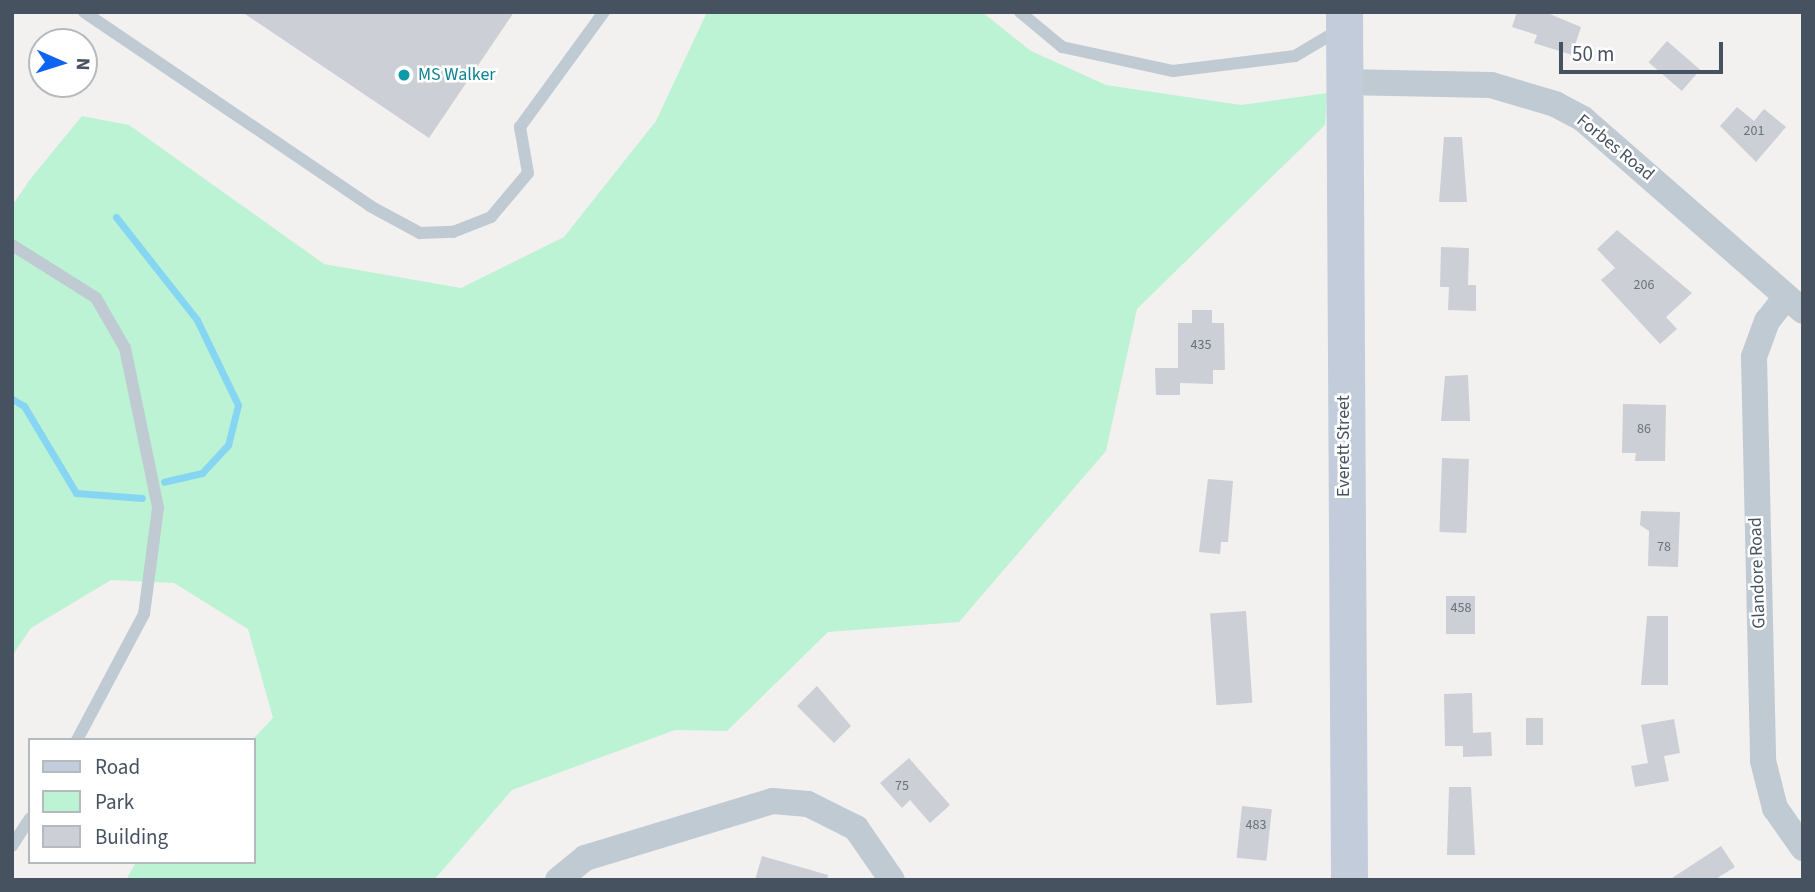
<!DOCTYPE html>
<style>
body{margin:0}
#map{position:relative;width:1815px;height:892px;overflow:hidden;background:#f3f0f0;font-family:"Source Sans 3",sans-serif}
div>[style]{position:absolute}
.green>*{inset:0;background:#bcf3d4}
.stream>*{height:7px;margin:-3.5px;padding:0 3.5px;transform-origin:3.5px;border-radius:3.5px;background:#86d6f3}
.building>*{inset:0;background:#cccfd5;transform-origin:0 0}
.lane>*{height:12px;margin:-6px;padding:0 6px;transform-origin:6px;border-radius:6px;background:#c0cad3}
.street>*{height:26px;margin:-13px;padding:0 13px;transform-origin:13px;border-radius:13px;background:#c0cad3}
.secondary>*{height:37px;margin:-18.5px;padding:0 18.5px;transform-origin:18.5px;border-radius:18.5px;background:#c2ccda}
.dots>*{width:19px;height:19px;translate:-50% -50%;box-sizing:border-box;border:4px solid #fff;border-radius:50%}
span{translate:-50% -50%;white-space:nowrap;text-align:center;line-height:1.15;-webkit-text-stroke:5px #fff;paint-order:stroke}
.number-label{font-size:14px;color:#68717c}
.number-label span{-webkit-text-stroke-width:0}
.culture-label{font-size:18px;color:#0d838f}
.left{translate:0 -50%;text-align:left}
.street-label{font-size:18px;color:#46525f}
.frame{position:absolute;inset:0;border:14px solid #46525f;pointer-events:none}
.legend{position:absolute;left:28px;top:738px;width:228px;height:126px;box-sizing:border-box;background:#fff;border:2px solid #b5babf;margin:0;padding:9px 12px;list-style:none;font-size:21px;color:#46525f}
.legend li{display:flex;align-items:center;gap:14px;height:35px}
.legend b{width:35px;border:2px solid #b5babf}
.north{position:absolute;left:28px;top:28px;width:70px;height:70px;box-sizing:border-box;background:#fff;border:2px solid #b5babf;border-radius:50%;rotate:93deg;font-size:19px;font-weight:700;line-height:28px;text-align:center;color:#46525f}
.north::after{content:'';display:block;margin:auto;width:24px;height:32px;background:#0c64f1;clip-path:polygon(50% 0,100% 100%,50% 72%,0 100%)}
.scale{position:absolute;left:1559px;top:42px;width:164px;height:32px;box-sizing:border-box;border:4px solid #46525f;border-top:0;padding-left:9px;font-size:21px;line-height:24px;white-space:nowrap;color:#46525f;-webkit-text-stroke:5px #fff;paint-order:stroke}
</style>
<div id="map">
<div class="green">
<i style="clip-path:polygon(707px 12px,982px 12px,1031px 51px,1106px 85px,1241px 105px,1327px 93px,1325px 125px,1137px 309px,1106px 451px,959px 622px,828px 632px,727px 731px,675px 730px,512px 790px,434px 880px,126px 880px,136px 862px,254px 862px,252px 740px,273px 718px,248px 629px,174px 583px,111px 580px,31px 628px,12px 656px,12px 206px,31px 178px,82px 116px,129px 125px,324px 264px,461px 288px,564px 237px,656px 121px)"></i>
</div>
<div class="stream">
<i style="left:116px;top:217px;width:131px;rotate:51.8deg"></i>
<i style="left:197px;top:320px;width:94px;rotate:64.2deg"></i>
<i style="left:238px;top:405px;width:41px;rotate:104deg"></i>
<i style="left:228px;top:445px;width:38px;rotate:133deg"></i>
<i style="left:202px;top:473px;width:39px;rotate:167deg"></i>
<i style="left:12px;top:399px;width:14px;rotate:30deg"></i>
<i style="left:24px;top:406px;width:101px;rotate:59.1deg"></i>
<i style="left:76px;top:493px;width:66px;rotate:4.3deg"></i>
</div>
<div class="building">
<i style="clip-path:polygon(242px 12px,514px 12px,429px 138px)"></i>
<i style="clip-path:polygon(1517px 12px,1545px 12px,1581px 27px,1572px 55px,1534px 43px,1537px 35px,1512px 27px)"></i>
<i style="left:1667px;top:41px;width:44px;height:28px;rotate:41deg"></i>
<i style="clip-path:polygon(1737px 107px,1754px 121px,1764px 109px,1786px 127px,1756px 162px,1720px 126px)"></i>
<i style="clip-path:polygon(1444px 137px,1462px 137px,1467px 202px,1439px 202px)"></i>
<i style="clip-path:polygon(1617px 230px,1692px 293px,1666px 317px,1677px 329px,1660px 344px,1601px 280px,1615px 268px,1597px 249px)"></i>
<i style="clip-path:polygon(1441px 247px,1469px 248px,1468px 285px,1476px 285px,1476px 311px,1448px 310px,1449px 287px,1440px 287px)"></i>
<i style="clip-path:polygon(1192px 310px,1212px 310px,1212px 323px,1224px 323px,1225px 370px,1213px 370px,1213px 384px,1180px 383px,1180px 395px,1156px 395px,1155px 368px,1178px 368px,1178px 323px,1192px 323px)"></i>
<i style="clip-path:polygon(1468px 375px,1470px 421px,1441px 421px,1445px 376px)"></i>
<i style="clip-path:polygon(1623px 404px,1666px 405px,1665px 461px,1635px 461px,1636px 453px,1622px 453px)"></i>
<i style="left:1442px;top:458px;width:27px;height:74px;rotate:2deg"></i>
<i style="clip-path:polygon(1208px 479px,1233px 481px,1228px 542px,1221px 542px,1220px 554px,1199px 552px)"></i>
<i style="clip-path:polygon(1641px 511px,1680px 512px,1678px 567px,1648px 566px,1649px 531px,1640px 525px)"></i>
<i style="left:1446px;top:596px;width:29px;height:38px"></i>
<i style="left:1246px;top:611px;width:92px;height:36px;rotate:86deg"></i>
<i style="clip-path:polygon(1647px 616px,1668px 616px,1668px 685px,1641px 685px)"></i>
<i style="clip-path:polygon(817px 686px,851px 726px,834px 743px,797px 706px)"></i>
<i style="clip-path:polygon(1472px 693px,1473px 733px,1491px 732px,1492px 756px,1463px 757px,1463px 746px,1445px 746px,1444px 694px)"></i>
<i style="left:1526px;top:718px;width:17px;height:27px"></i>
<i style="clip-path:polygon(1674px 719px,1680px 753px,1664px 756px,1669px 781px,1635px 787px,1631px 766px,1648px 763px,1641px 725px)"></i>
<i style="clip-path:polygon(909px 758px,950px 805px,930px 823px,910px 800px,902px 808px,880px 783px)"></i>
<i style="clip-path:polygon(1449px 787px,1471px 787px,1475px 855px,1447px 855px)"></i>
<i style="left:1242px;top:806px;width:30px;height:52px;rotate:6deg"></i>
<i style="clip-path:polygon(1721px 846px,1735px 867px,1714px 880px,1669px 880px)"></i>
<i style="clip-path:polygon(762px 856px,828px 875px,827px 880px,755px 880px)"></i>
</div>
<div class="lane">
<i style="left:84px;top:12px;width:346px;rotate:34.1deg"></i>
<i style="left:370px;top:206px;width:57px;rotate:28.4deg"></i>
<i style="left:420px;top:233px;width:33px;rotate:-2deg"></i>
<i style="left:453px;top:232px;width:41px;rotate:-21.5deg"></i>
<i style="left:491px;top:217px;width:57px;rotate:-49.9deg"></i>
<i style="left:528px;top:173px;width:47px;rotate:-99.9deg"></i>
<i style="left:520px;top:127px;width:142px;rotate:-53.9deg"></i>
<i style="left:1020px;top:12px;width:55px;rotate:39.8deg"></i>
<i style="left:1062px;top:47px;width:114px;rotate:12.2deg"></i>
<i style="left:1173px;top:71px;width:123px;rotate:-7deg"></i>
<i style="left:1295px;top:56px;width:51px;rotate:-30.6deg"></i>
<i style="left:12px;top:245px;width:99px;rotate:32.2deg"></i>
<i style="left:96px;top:298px;width:58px;rotate:59.9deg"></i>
<i style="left:125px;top:348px;width:163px;rotate:78.3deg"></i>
<i style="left:158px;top:508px;width:107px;rotate:97.5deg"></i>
<i style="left:144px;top:614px;width:143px;rotate:118deg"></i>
<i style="left:12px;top:846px;width:33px;rotate:-57deg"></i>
</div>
<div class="street">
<i style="left:1342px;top:82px;width:149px;rotate:1.2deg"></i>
<i style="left:1491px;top:85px;width:67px;rotate:16.5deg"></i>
<i style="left:1555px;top:104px;width:32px;rotate:28deg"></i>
<i style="left:1583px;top:119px;width:292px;rotate:41.1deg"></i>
<i style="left:1786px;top:297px;width:31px;rotate:128deg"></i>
<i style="left:1767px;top:321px;width:38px;rotate:110deg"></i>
<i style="left:1754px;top:357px;width:404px;rotate:88.7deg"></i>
<i style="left:1763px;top:761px;width:49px;rotate:75.7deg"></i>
<i style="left:1775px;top:808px;width:49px;rotate:55deg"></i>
<i style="left:558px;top:880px;width:35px;rotate:-39deg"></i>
<i style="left:585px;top:858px;width:196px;rotate:-16.9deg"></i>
<i style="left:773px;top:801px;width:35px;rotate:5deg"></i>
<i style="left:808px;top:804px;width:54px;rotate:26.6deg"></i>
<i style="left:856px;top:828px;width:63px;rotate:55.3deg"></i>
</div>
<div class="secondary">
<i style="left:1344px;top:12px;width:868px;rotate:89.67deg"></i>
</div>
<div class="dots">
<i style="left:404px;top:75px;background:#0f9aa8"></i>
</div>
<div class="number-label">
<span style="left:1754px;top:131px">201</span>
<span style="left:1644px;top:285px">206</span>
<span style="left:1201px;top:345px">435</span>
<span style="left:1644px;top:429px">86</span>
<span style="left:1664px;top:547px">78</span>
<span style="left:1461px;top:608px">458</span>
<span style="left:902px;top:786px">75</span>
<span style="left:1256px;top:825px">483</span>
</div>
<div class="culture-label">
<span class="left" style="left:418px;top:75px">MS Walker</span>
</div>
<div class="street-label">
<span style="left:1615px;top:148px;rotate:39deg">Forbes Road</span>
<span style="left:1344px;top:446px;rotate:-90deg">Everett Street</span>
<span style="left:1758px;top:573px;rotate:-92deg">Glandore Road</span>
</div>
<div class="frame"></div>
<ul class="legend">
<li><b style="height:9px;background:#c2ccda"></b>Road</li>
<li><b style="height:19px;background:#bcf3d4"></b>Park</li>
<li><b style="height:19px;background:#cccfd5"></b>Building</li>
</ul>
<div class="north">N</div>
<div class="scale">50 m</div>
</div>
